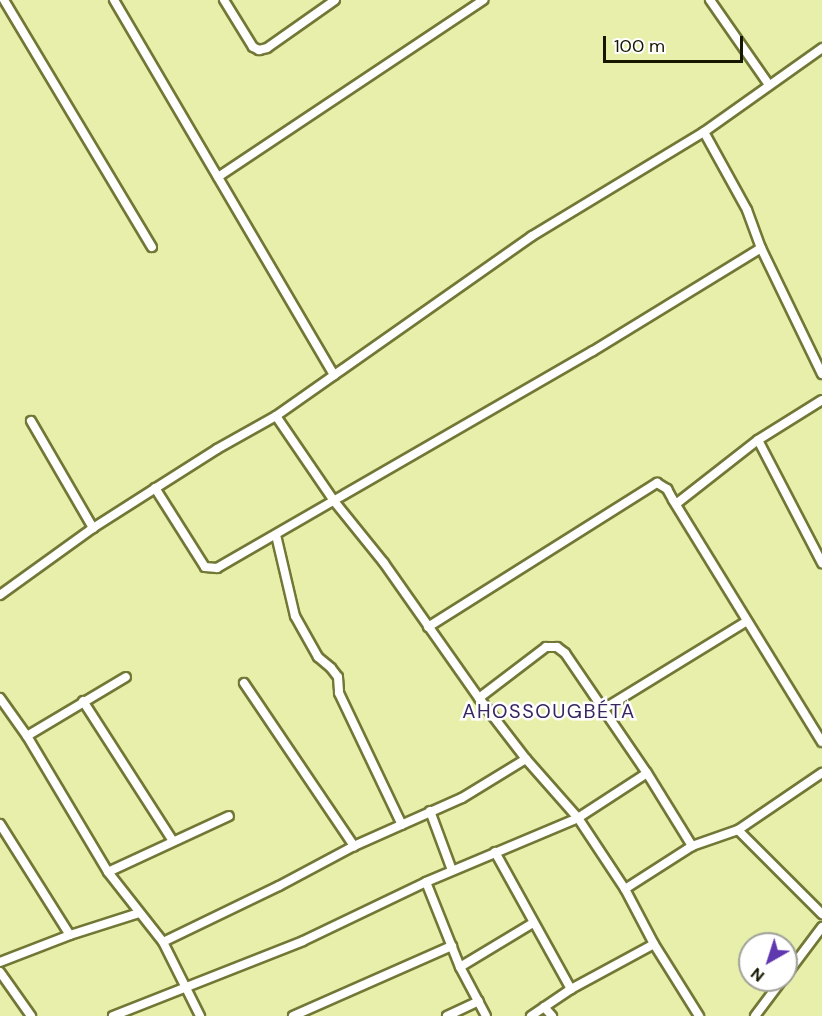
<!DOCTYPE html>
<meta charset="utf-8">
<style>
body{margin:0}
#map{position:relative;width:822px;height:1016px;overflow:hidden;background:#e7efaa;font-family:"DM Sans",sans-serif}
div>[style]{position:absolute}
.roads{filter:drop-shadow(2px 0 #727736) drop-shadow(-2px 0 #727736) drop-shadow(0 2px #727736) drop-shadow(0 -2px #727736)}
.minor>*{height:8px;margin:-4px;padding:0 4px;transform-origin:4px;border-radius:4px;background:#fff}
span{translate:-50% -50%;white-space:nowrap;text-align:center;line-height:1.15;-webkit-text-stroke:5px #fff;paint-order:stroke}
.quarter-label{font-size:20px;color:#372661;letter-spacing:1.5px}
.north{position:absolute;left:738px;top:932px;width:60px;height:60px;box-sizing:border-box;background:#fff;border:2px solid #a1a299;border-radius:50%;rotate:219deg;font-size:16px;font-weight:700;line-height:24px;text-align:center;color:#151700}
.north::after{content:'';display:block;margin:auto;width:21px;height:27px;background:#5f37af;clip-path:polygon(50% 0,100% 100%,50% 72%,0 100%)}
.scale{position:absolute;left:603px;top:36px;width:140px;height:27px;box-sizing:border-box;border:3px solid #151700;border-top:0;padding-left:8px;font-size:18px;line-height:21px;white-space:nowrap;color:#151700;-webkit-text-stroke:4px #fff;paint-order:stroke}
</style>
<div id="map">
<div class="roads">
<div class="minor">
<i style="left:4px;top:0;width:288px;rotate:59.1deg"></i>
<i style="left:114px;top:0;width:435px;rotate:59.6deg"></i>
<i style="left:224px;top:0;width:55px;rotate:58.3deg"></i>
<i style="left:253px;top:47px;width:7px;rotate:27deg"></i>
<i style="left:259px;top:50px;width:8px;rotate:-14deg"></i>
<i style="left:267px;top:48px;width:83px;rotate:-35.2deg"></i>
<i style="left:710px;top:0;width:103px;rotate:55.2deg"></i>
<i style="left:704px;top:132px;width:89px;rotate:61.1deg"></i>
<i style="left:747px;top:210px;width:40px;rotate:69.8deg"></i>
<i style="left:761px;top:248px;width:140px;rotate:64.2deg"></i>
<i style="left:218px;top:177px;width:319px;rotate:-33.7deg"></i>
<i style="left:276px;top:416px;width:103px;rotate:55.7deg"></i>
<i style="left:334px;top:501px;width:80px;rotate:51.1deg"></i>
<i style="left:384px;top:563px;width:165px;rotate:54.9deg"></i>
<i style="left:479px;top:698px;width:77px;rotate:52.4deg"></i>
<i style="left:526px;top:759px;width:79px;rotate:48.6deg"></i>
<i style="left:578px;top:818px;width:85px;rotate:56.5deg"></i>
<i style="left:625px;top:889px;width:62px;rotate:62.2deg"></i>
<i style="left:654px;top:944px;width:85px;rotate:58deg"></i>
<i style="left:31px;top:421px;width:124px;rotate:59.9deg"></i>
<i style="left:758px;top:440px;width:139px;rotate:62.5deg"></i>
<i style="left:155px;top:488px;width:93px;rotate:57.7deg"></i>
<i style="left:205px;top:567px;width:12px;rotate:5deg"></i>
<i style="left:217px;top:568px;width:434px;rotate:-30deg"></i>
<i style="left:593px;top:351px;width:197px;rotate:-31.5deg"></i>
<i style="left:676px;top:504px;width:104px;rotate:-38deg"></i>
<i style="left:758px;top:440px;width:75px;rotate:-32deg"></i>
<i style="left:276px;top:535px;width:83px;rotate:76.8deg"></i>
<i style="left:295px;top:616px;width:47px;rotate:60.7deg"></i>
<i style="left:318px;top:657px;width:17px;rotate:40deg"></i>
<i style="left:331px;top:668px;width:11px;rotate:52deg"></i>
<i style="left:338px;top:677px;width:16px;rotate:86deg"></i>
<i style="left:339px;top:693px;width:146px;rotate:64.5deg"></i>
<i style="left:0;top:595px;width:115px;rotate:-35.8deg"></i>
<i style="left:93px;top:528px;width:147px;rotate:-32.5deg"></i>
<i style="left:217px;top:449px;width:68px;rotate:-29.2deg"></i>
<i style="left:276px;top:416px;width:313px;rotate:-35.1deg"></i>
<i style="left:532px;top:236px;width:201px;rotate:-31.2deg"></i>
<i style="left:704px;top:132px;width:145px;rotate:-35.4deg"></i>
<i style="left:428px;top:627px;width:271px;rotate:-32.2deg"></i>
<i style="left:657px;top:483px;width:12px;rotate:31deg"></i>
<i style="left:667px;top:489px;width:13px;rotate:61deg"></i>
<i style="left:673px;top:500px;width:284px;rotate:58.4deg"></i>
<i style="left:244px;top:683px;width:197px;rotate:56deg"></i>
<i style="left:0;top:698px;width:47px;rotate:54.6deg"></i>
<i style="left:27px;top:736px;width:158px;rotate:59.2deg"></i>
<i style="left:108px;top:872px;width:89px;rotate:51.8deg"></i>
<i style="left:163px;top:942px;width:83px;rotate:63.4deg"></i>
<i style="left:479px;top:698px;width:84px;rotate:-37.3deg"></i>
<i style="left:546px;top:647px;width:11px"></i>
<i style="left:557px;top:647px;width:10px;rotate:37deg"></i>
<i style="left:565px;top:653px;width:145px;rotate:55.7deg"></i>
<i style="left:647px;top:773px;width:86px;rotate:58.3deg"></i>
<i style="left:83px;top:701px;width:166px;rotate:57.3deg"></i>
<i style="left:602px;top:710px;width:170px;rotate:-31.5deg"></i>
<i style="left:27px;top:736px;width:115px;rotate:-30.8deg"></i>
<i style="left:430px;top:811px;width:63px;rotate:69.6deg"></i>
<i style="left:0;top:824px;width:131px;rotate:57.8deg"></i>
<i style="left:738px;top:830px;width:119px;rotate:45deg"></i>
<i style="left:495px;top:852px;width:157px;rotate:61deg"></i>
<i style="left:108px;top:872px;width:133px;rotate:-24.8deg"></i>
<i style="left:426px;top:882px;width:92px;rotate:68.2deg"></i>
<i style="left:460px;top:967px;width:55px;rotate:62deg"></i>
<i style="left:625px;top:889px;width:80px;rotate:-32.7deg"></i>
<i style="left:692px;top:846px;width:49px;rotate:-19.2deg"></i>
<i style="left:738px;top:830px;width:102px;rotate:-34.2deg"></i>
<i style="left:163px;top:942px;width:129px;rotate:-25.8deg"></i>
<i style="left:279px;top:886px;width:85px;rotate:-28.1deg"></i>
<i style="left:354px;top:846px;width:118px;rotate:-24deg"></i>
<i style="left:462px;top:798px;width:75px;rotate:-31.4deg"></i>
<i style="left:0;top:962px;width:75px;rotate:-21.1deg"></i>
<i style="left:70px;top:935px;width:72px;rotate:-17.7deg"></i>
<i style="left:460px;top:967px;width:85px;rotate:-31.1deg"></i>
<i style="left:0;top:972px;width:54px;rotate:54.8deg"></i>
<i style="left:786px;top:975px;width:60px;rotate:-53.1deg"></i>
<i style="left:544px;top:1007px;width:12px;rotate:48deg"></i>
<i style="left:113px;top:1016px;width:204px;rotate:-21.5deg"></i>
<i style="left:303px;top:941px;width:136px;rotate:-25.6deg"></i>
<i style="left:426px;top:882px;width:165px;rotate:-22.8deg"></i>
<i style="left:578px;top:818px;width:82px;rotate:-33.1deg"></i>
<i style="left:293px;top:1016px;width:174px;rotate:-23.8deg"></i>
<i style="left:447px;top:1016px;width:35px;rotate:-25deg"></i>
<i style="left:531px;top:1016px;width:48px;rotate:-34deg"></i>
<i style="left:571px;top:989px;width:94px;rotate:-28.5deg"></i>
<i style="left:755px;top:1016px;width:45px;rotate:-53.1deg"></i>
</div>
</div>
<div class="quarter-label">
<span style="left:549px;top:711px">AHOSSOUGBÉTA</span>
</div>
<div class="north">N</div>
<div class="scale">100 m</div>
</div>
